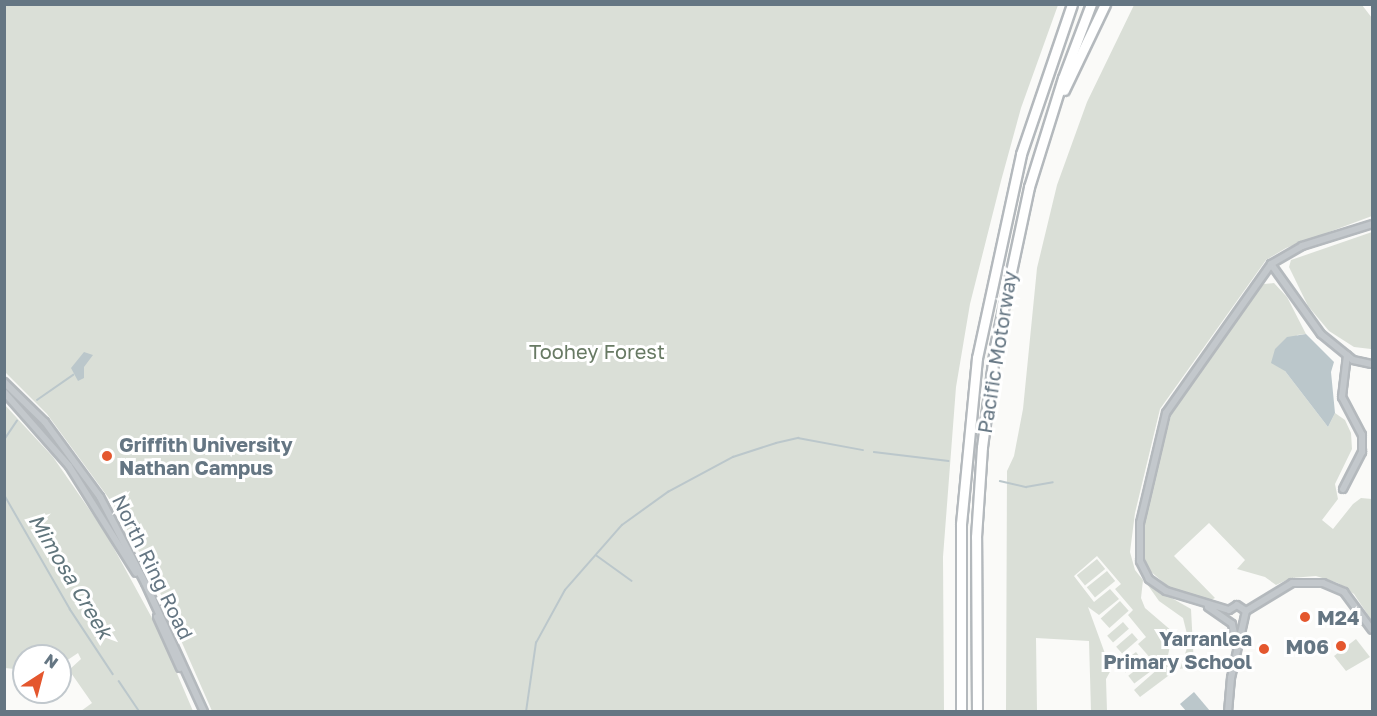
<!DOCTYPE html>
<style>
body{margin:0}
#map{position:relative;width:1377px;height:716px;overflow:hidden;background:#fafaf8;font-family:"Golos Text",sans-serif}
div>[style]{position:absolute}
.green>*{inset:0;background:#dadfd7;transform-origin:0 0}
.water>*{inset:0;background:#bbc7cb}
.stream>*{height:1.5px;margin:-0.75px;padding:0 0.75px;transform-origin:0.75px;border-radius:0.75px;background:#bbc7cb}
.roads{filter:drop-shadow(2px 0 #b4b9bd) drop-shadow(-2px 0 #b4b9bd) drop-shadow(0 2px #b4b9bd) drop-shadow(0 -2px #b4b9bd)}
.minor>*{height:6px;margin:-3px;padding:0 3px;transform-origin:3px;border-radius:3px;background:#c3c8cc}
.highway>*{height:9px;margin:-4.5px;padding:0 4.5px;transform-origin:4.5px;border-radius:4.5px;background:#fff}
.dots>*{width:16px;height:16px;translate:-50% -50%;box-sizing:border-box;border:3px solid #fff;border-radius:50%}
span{translate:-50% -50%;white-space:nowrap;text-align:center;line-height:1.15;-webkit-text-stroke:6px #fff;paint-order:stroke}
.park-label{font-size:20px;color:#687a64}
.street-label{font-size:20px;color:#657683}
.poi-label{font-size:20px;color:#657683;font-weight:700}
.left{translate:0 -50%;text-align:left}
.right{translate:-100% -50%;text-align:right}
.water-label{font-size:21px;color:#60757c;font-style:italic}
.frame{position:absolute;inset:0;border:6px solid #657683;pointer-events:none}
.north{position:absolute;left:12px;top:644px;width:60px;height:60px;box-sizing:border-box;background:#fff;border:2px solid #c1c8cd;border-radius:50%;rotate:36deg;font-size:16px;font-weight:700;line-height:24px;text-align:center;color:#657683}
.north::after{content:'';display:block;margin:auto;width:21px;height:27px;background:#e4572e;clip-path:polygon(50% 0,100% 100%,50% 72%,0 100%)}
</style>
<div id="map">
<div class="green">
<i style="clip-path:polygon(4px 5px,1058px 5px,1021px 108px,1001px 181px,970px 304px,956px 387px,943px 557px,944px 711px,212px 711px,154px 579px,113px 504px,47px 414px,5px 372px)"></i>
<i style="clip-path:polygon(1134px 5px,1362px 5px,1372px 18px,1372px 216px,1286px 248px,1266px 260px,1160px 409px,1135px 513px,1130px 552px,1135px 570px,1143px 580px,1141px 598px,1145px 608px,1173px 632px,1167px 660px,1172px 673px,1140px 697px,1134px 690px,1159px 668px,1138px 644px,1146px 637px,1128px 615px,1133px 610px,1115px 589px,1121px 584px,1097px 556px,1074px 576px,1094px 602px,1110px 589px,1119px 599px,1099px 615px,1088px 607px,1111px 670px,1106px 679px,1107px 711px,1091px 711px,1089px 641px,1036px 638px,1037px 711px,1006px 711px,1007px 471px,1014px 456px,1023px 409px,1037px 268px,1057px 185px,1087px 102px)"></i>
<i style="clip-path:polygon(1372px 232px,1372px 349px,1371px 349px,1354px 347px,1329px 331px,1308px 306px,1289px 267px,1291px 260px)"></i>
<i style="clip-path:polygon(1274px 283px,1287px 297px,1306px 334px,1297px 335px,1285px 371px,1328px 427px,1335px 413px,1345px 420px,1351px 433px,1352px 449px,1335px 484px,1338px 499px,1322px 520px,1333px 529px,1353px 504px,1361px 498px,1372px 499px,1372px 621px,1354px 594px,1338px 583px,1316px 576px,1291px 578px,1276px 585px,1265px 577px,1237px 569px,1245px 560px,1209px 523px,1174px 556px,1215px 598px,1207px 602px,1172px 590px,1149px 570px,1144px 556px,1145px 519px,1172px 411px,1255px 292px,1264px 284px)"></i>
<i style="clip-path:polygon(4px 404px,53px 457px,105px 532px,158px 629px,193px 711px,81px 711px,92px 703px,69px 670px,81px 659px,78px 653px,60px 665px,60px 656px,24px 656px,24px 670px,5px 668px)"></i>
<i style="left:1097px;top:559px;width:13px;height:26px;rotate:51deg"></i>
<i style="left:1107px;top:571px;width:13px;height:26px;rotate:51deg"></i>
<i style="clip-path:polygon(1147px 584px,1191px 609px,1194px 666px,1180px 669px,1189px 642px,1183px 618px,1159px 601px)"></i>
<i style="left:1120px;top:601px;width:13px;height:26px;rotate:48deg"></i>
<i style="left:1123px;top:622px;width:9px;height:21px;rotate:49deg"></i>
<i style="left:1132px;top:633px;width:9px;height:21px;rotate:49deg"></i>
<i style="clip-path:polygon(1356px 639px,1370px 657px,1346px 671px,1334px 656px)"></i>
<i style="left:1136px;top:652px;width:10px;height:21px;rotate:53deg"></i>
<i style="left:1145px;top:663px;width:10px;height:21px;rotate:53deg"></i>
</div>
<div class="water">
<i style="clip-path:polygon(1306px 334px,1334px 362px,1331px 372px,1335px 413px,1328px 427px,1285px 371px,1271px 363px,1275px 349px,1287px 337px)"></i>
<i style="clip-path:polygon(84px 352px,93px 355px,84px 367px,84px 378px,78px 381px,71px 368px)"></i>
<i style="clip-path:polygon(1194px 692px,1210px 711px,1186px 711px,1180px 704px)"></i>
</div>
<div class="stream">
<i style="left:37px;top:400px;width:44px;rotate:-34.8deg"></i>
<i style="left:4px;top:440px;width:23px;rotate:-56deg"></i>
<i style="left:874px;top:452px;width:75px;rotate:6.9deg"></i>
<i style="left:1000px;top:481px;width:27px;rotate:13deg"></i>
<i style="left:1026px;top:487px;width:27px;rotate:-10deg"></i>
<i style="left:4px;top:494px;width:133px;rotate:60.1deg"></i>
<i style="left:70px;top:609px;width:78px;rotate:56.5deg"></i>
<i style="left:596px;top:555px;width:44px;rotate:35.8deg"></i>
<i style="left:119px;top:681px;width:37px;rotate:56deg"></i>
<i style="left:526px;top:712px;width:70px;rotate:-81.8deg"></i>
<i style="left:536px;top:643px;width:60px;rotate:-61.3deg"></i>
<i style="left:565px;top:590px;width:86px;rotate:-48.8deg"></i>
<i style="left:622px;top:525px;width:57px;rotate:-35.7deg"></i>
<i style="left:668px;top:492px;width:74px;rotate:-28.3deg"></i>
<i style="left:733px;top:457px;width:45px;rotate:-18deg"></i>
<i style="left:776px;top:443px;width:23px;rotate:-13deg"></i>
<i style="left:798px;top:438px;width:66px;rotate:10.5deg"></i>
</div>
<div class="roads">
<div class="minor">
<i style="left:1271px;top:264px;width:86px;rotate:54.5deg"></i>
<i style="left:1321px;top:334px;width:41px;rotate:39.1deg"></i>
<i style="left:1353px;top:360px;width:19px;rotate:12deg"></i>
<i style="left:4px;top:382px;width:57px;rotate:44.3deg"></i>
<i style="left:45px;top:422px;width:93px;rotate:53.7deg"></i>
<i style="left:100px;top:497px;width:97px;rotate:62.4deg"></i>
<i style="left:145px;top:583px;width:142px;rotate:65.4deg"></i>
<i style="left:4px;top:392px;width:98px;rotate:48.7deg"></i>
<i style="left:69px;top:466px;width:126px;rotate:57.9deg"></i>
<i style="left:1343px;top:489px;width:42px;rotate:-62.8deg"></i>
<i style="left:1362px;top:452px;width:17px;rotate:-90deg"></i>
<i style="left:1362px;top:435px;width:43px;rotate:-117.8deg"></i>
<i style="left:1342px;top:397px;width:42px;rotate:-83.2deg"></i>
<i style="left:1208px;top:607px;width:29px;rotate:35deg"></i>
<i style="left:1232px;top:624px;width:24px;rotate:78deg"></i>
<i style="left:1229px;top:610px;width:66px;rotate:-163.2deg"></i>
<i style="left:1166px;top:591px;width:21px;rotate:-145deg"></i>
<i style="left:1149px;top:579px;width:20px;rotate:-117deg"></i>
<i style="left:1140px;top:561px;width:38px;rotate:-90deg"></i>
<i style="left:1140px;top:523px;width:113px;rotate:-76.7deg"></i>
<i style="left:1166px;top:413px;width:182px;rotate:-54.8deg"></i>
<i style="left:1271px;top:264px;width:36px;rotate:-30deg"></i>
<i style="left:1302px;top:246px;width:73px;rotate:-17.4deg"></i>
<i style="left:1229px;top:610px;width:9px;rotate:-32deg"></i>
<i style="left:1237px;top:605px;width:11px;rotate:34deg"></i>
<i style="left:1246px;top:611px;width:54px;rotate:-31.3deg"></i>
<i style="left:1292px;top:583px;width:31px"></i>
<i style="left:1323px;top:583px;width:23px;rotate:23deg"></i>
<i style="left:1344px;top:592px;width:47px;rotate:53.6deg"></i>
<i style="left:157px;top:617px;width:56px;rotate:65.7deg"></i>
<i style="left:1228px;top:712px;width:34px;rotate:-85deg"></i>
<i style="left:1231px;top:678px;width:69px;rotate:-77.4deg"></i>
</div>
<div class="highway">
<i style="left:1064px;top:90px;width:95px;rotate:-64.5deg"></i>
<i style="left:961px;top:712px;width:188px;rotate:-90deg"></i>
<i style="left:961px;top:524px;width:167px;rotate:-84.5deg"></i>
<i style="left:977px;top:358px;width:209px;rotate:-77.8deg"></i>
<i style="left:1021px;top:154px;width:158px;rotate:-71.2deg"></i>
<i style="left:977px;top:712px;width:175px;rotate:-90.3deg"></i>
<i style="left:976px;top:537px;width:90px;rotate:-86.2deg"></i>
<i style="left:982px;top:447px;width:101px;rotate:-82.6deg"></i>
<i style="left:995px;top:347px;width:164px;rotate:-78deg"></i>
<i style="left:1029px;top:187px;width:114px;rotate:-72.7deg"></i>
<i style="left:1063px;top:78px;width:79px;rotate:-69.3deg"></i>
</div>
</div>
<div class="dots">
<i style="left:107px;top:456px;background:#e4572e"></i>
<i style="left:1305px;top:617px;background:#e4572e"></i>
<i style="left:1341px;top:646px;background:#e4572e"></i>
<i style="left:1264px;top:649px;background:#e4572e"></i>
</div>
<div class="park-label">
<span style="left:597px;top:351px">Toohey Forest</span>
</div>
<div class="street-label">
<span style="left:997px;top:352px;rotate:-81deg">Pacific Motorway</span>
<span style="left:153px;top:567px;rotate:64deg">North Ring Road</span>
</div>
<div class="poi-label">
<span class="left" style="left:119px;top:456px">Griffith University<br>Nathan Campus</span>
<span class="left" style="left:1317px;top:617px">M24</span>
<span class="right" style="left:1252px;top:650px">Yarranlea<br>Primary School</span>
<span class="right" style="left:1329px;top:646px">M06</span>
</div>
<div class="water-label">
<span style="left:71px;top:576px;rotate:59deg">Mimosa Creek</span>
</div>
<div class="frame"></div>
<div class="north">N</div>
</div>
